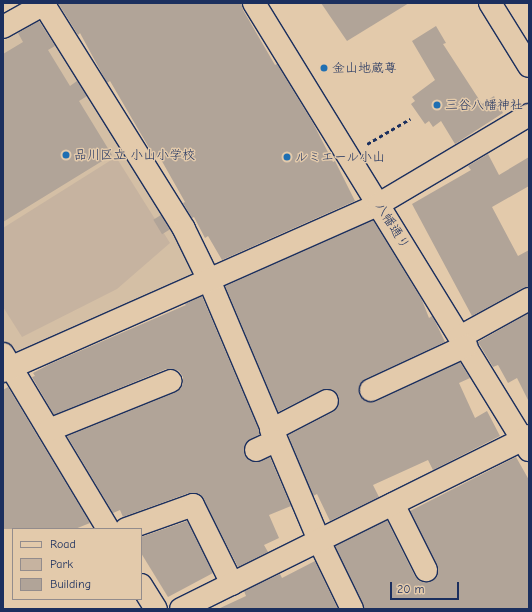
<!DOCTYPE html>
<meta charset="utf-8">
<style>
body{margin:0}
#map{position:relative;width:532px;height:612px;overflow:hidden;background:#e3caab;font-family:"Comic Neue","Klee One",sans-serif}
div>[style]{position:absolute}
.built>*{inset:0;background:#d4bfa5}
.green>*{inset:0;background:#c6b3a0}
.building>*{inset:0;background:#b1a498;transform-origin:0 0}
.path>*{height:2.5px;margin-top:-1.25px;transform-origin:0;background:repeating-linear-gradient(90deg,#1b2f5e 0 4px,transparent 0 7px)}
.roads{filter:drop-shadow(1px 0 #1b2f5e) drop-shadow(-1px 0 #1b2f5e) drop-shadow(0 1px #1b2f5e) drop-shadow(0 -1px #1b2f5e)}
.minor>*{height:22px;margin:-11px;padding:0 11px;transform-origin:11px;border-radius:11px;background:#e3caab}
.dots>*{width:11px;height:11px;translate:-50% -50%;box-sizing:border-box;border:2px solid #e3caab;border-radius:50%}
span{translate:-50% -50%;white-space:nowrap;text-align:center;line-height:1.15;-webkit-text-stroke:3px #e3caab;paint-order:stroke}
.poi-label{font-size:13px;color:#1b2f5e}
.left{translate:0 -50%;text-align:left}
.street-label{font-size:13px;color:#1b2f5e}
.frame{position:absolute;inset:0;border:4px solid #1b2f5e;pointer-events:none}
.legend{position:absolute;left:12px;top:528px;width:130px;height:72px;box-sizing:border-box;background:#e3caab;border:1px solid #938c8c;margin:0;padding:5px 7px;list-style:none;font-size:12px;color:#1b2f5e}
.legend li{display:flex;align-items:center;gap:8px;height:20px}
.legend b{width:20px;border:1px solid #938c8c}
.scale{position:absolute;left:390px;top:582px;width:69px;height:18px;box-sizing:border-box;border:2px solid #1b2f5e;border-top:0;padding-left:5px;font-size:12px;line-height:14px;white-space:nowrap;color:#1b2f5e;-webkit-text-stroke:3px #e3caab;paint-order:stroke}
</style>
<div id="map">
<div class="built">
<i style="clip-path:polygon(40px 21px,49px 24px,198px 269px,196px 280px,19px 354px,8px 346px,3px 338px,3px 41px)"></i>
</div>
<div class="green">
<i style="clip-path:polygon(116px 157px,170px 243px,117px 289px,22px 337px,3px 307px,3px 228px)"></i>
</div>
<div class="building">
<i style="clip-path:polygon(58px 3px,242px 3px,243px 10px,275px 65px,277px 64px,313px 123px,333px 162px,335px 161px,355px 201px,222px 260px,208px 236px,205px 238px,194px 217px,192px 218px,183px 203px,185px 202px,159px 156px,155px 158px,110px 81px,107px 83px,80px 33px,78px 35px)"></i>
<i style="clip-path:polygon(321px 3px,409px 3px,347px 41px)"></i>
<i style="clip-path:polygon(39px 21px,55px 46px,48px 50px,70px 86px,77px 81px,87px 96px,79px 101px,112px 155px,3px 222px,3px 54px,23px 42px,18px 33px)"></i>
<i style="clip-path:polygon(436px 26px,446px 43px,443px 44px,482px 104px,494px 96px,503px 113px,455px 144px,441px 121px,433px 127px,429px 121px,425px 124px,411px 104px,415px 101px,412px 97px,435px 80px,412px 41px)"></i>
<i style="clip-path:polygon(488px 154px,499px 175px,529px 157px,529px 186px,492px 207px,518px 256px,529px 250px,529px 287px,523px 288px,472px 316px,412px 204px,471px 170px,468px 166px)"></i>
<i style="left:161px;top:215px;width:17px;height:9px;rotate:59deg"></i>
<i style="clip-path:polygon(373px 220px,422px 300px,429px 318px,432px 316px,435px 321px,445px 342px,366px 379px,361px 383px,359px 388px,360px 396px,364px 400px,370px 402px,376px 401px,460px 362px,470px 378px,459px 383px,475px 418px,487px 411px,500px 436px,433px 470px,428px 460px,373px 485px,379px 497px,330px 521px,317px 494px,313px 496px,288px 435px,333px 412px,337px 408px,339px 402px,338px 396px,333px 390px,328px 389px,322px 390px,278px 412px,225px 286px)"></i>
<i style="clip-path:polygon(202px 296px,259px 430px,260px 434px,246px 443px,244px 449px,245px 455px,249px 460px,255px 462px,270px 457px,291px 506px,269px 515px,279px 538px,264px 545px,268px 552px,238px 567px,201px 495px,195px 493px,189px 493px,123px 517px,120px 510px,113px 513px,67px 436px,176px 392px,181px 388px,183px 382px,183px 377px,179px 371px,173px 369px,166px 369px,54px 415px,32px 377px,35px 376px,33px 373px,50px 364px,186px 305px,185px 304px)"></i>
<i style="clip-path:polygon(529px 313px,529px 402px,517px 378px,508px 383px,498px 365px,493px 367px,478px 342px)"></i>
<i style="clip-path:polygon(8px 387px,90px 523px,75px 529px,3px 529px,3px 390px)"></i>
<i style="clip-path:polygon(516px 457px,529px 480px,529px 609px,364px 609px,335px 546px,387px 520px,415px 576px,419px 581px,426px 582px,431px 581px,437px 577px,438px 570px,437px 565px,410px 511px)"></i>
<i style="clip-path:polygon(187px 521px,213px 573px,168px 597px,141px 553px,141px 537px)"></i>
<i style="clip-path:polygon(315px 561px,338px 609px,218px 609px,246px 596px,244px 591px,280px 574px,282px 578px)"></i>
</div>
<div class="path">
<i style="left:367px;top:144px;width:50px;rotate:-30.2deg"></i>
</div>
<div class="roads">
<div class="minor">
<i style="left:43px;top:3px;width:266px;rotate:58deg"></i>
<i style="left:184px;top:229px;width:57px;rotate:63.9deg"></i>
<i style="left:209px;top:280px;width:283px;rotate:67.1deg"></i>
<i style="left:319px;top:541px;width:76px;rotate:64.1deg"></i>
<i style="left:254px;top:3px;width:525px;rotate:58.4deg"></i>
<i style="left:490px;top:3px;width:74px;rotate:58.2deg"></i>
<i style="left:3px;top:27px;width:49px;rotate:-29.2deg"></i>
<i style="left:460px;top:337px;width:79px;rotate:-28.8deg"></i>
<i style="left:3px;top:354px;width:204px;rotate:59deg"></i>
<i style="left:3px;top:371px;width:411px;rotate:-23.9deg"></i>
<i style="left:379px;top:204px;width:174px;rotate:-30.7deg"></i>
<i style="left:371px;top:390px;width:105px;rotate:-24.9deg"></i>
<i style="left:49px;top:430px;width:131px;rotate:-21.9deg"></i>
<i style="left:271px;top:430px;width:63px;rotate:-27.4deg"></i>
<i style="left:256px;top:450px;width:21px;rotate:-25deg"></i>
<i style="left:393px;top:504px;width:74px;rotate:63.4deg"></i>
<i style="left:126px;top:529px;width:71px;rotate:-19.7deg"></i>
<i style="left:193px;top:505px;width:88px;rotate:63.7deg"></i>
<i style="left:141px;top:585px;width:28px;rotate:58deg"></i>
<i style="left:181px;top:609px;width:389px;rotate:-26.4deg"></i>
</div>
</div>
<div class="dots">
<i style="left:324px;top:68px;background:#1f6fb2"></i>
<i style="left:437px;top:105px;background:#1f6fb2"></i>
<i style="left:66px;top:155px;background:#1f6fb2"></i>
<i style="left:287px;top:157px;background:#1f6fb2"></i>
</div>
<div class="poi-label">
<span class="left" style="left:332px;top:68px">金山地蔵尊</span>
<span class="left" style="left:445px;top:105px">三谷八幡神社</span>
<span class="left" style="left:74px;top:155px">品川区立 小山小学校</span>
<span class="left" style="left:295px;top:157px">ルミエール小山</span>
</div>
<div class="street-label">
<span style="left:392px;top:226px;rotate:58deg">八幡通り</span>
</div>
<div class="frame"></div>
<ul class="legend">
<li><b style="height:5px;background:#e3caab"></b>Road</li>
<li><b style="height:11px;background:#c6b3a0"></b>Park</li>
<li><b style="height:11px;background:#b1a498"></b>Building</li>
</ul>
<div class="scale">20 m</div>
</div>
